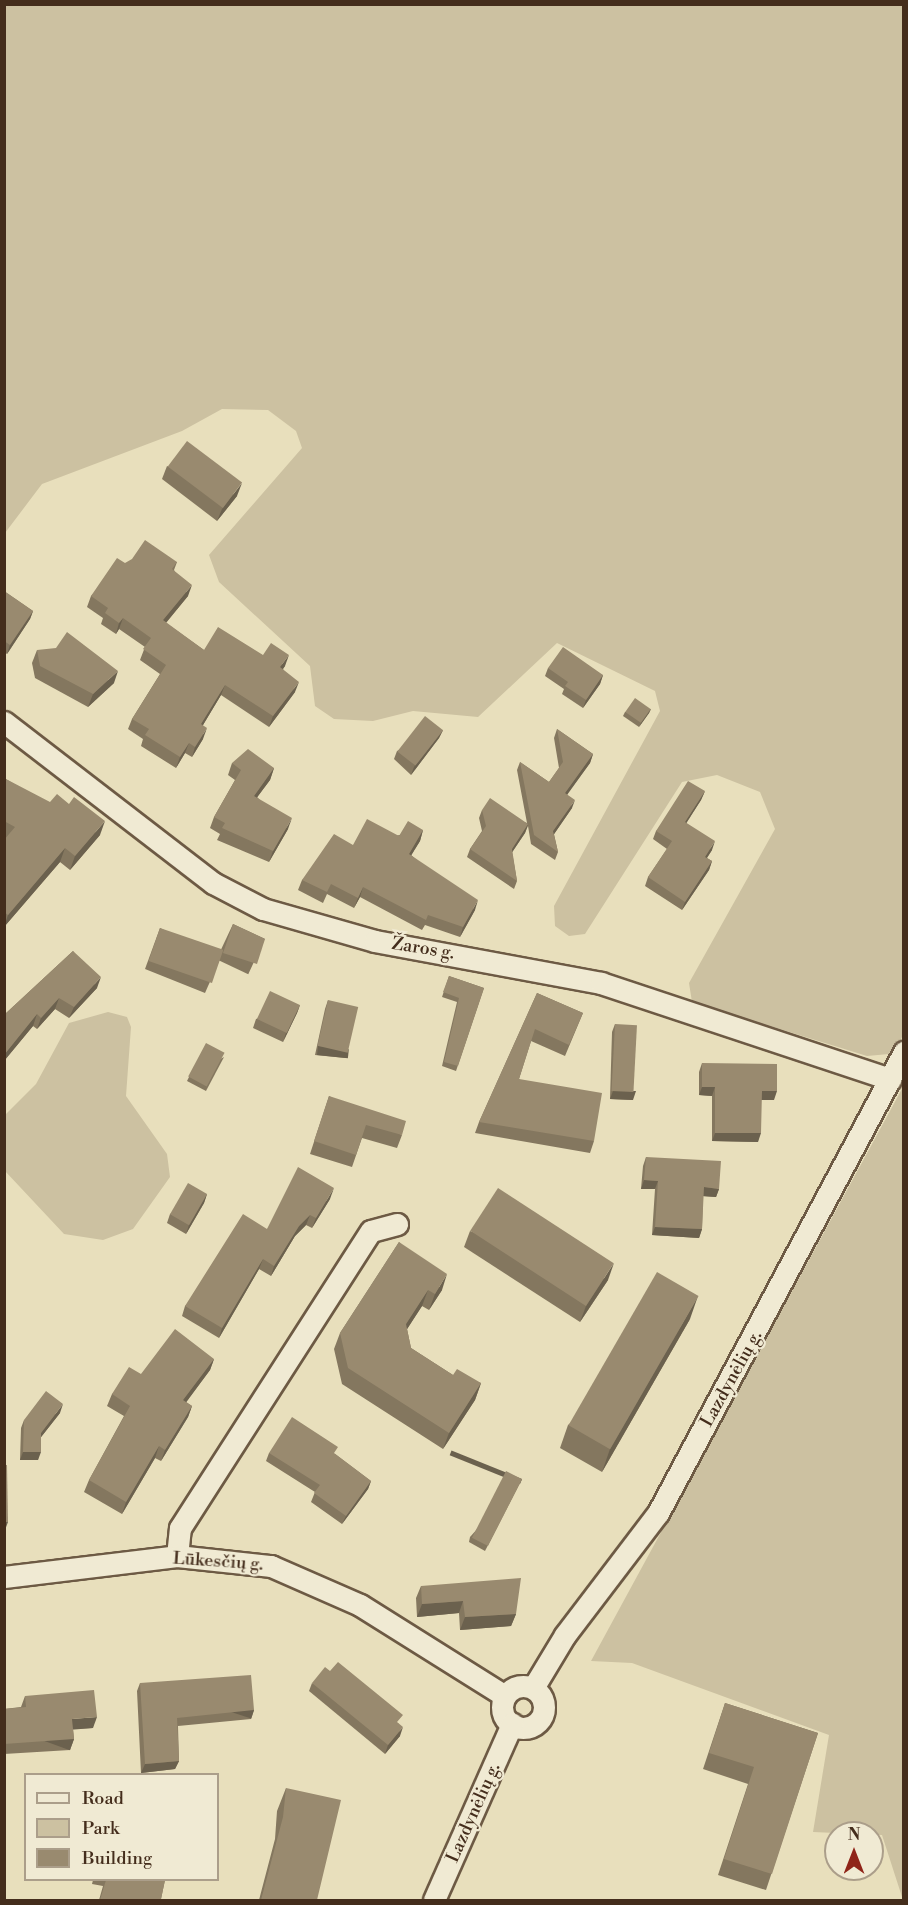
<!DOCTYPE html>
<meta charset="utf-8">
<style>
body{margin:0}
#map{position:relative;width:908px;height:1905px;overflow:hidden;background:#e8dfbc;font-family:"Libre Bodoni",serif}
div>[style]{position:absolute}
.green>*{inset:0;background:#ccc1a1}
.roads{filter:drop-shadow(2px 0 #6d5a44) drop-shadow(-2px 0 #6d5a44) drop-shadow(0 2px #6d5a44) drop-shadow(0 -2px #6d5a44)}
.minor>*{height:21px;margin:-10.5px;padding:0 10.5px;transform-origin:10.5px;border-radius:10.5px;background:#f0ead3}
.minor>.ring{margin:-10.5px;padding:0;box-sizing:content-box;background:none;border:21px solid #f0ead3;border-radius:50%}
.wall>*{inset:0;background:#84775f;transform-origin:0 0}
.shaded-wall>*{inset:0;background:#6b614e;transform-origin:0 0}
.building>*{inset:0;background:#998a6f;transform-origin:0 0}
span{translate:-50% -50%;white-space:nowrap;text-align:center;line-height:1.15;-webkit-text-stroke:4.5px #f0ead3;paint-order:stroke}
.street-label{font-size:18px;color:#442d1c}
.frame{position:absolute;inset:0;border:6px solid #442d1c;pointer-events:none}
.legend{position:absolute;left:24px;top:1773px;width:195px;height:108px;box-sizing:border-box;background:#f0ead3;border:2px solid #ab9e8a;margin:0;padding:8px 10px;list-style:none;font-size:18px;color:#442d1c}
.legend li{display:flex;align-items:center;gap:12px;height:30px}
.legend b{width:30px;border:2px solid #ab9e8a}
.north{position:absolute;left:824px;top:1821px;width:60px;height:60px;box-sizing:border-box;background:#f0ead3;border:2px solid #ab9e8a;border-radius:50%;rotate:0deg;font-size:16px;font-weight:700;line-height:24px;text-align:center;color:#442d1c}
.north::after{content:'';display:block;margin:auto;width:21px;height:27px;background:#8f2418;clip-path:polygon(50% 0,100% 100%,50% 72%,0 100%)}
</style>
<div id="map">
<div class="green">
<i style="clip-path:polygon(5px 5px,903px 5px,904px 1033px,897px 1047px,889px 1054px,867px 1056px,692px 1002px,689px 983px,775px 829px,760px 792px,717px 775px,682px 782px,585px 934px,569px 936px,555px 926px,554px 906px,660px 711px,655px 691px,557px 643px,478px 717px,413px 711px,373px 721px,334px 719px,315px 706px,310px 666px,219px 582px,209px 555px,302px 448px,296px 431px,268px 410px,222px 409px,182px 431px,42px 484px,5px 533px)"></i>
<i style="clip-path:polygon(108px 1012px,127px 1017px,131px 1027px,126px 1096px,167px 1154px,170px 1177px,133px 1229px,103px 1240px,64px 1234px,5px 1171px,4px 1116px,36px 1084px,69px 1023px)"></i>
<i style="clip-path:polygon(903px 1087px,903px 1900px,882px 1835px,813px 1832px,829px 1735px,632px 1663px,591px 1661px)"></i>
</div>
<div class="roads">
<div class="minor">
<i style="left:4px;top:722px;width:264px;rotate:37.6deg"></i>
<i style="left:213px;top:883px;width:56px;rotate:27.5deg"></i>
<i style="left:263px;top:909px;width:116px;rotate:15.9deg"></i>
<i style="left:375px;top:941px;width:230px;rotate:10.5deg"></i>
<i style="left:601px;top:983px;width:305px;rotate:18.4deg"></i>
<i style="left:177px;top:1556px;width:28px;rotate:-84deg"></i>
<i style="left:180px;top:1528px;width:353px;rotate:-57.3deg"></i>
<i style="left:371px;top:1231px;width:27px;rotate:-15deg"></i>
<i style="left:4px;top:1577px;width:174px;rotate:-6.9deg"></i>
<i style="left:177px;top:1556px;width:95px;rotate:6.1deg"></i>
<i style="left:271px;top:1566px;width:97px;rotate:23.7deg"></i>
<i style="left:360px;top:1605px;width:171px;rotate:32.1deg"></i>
<i class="ring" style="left:502px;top:1686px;width:21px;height:21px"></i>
<i style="left:533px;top:1688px;width:62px;rotate:-58.9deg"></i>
<i style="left:565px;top:1635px;width:153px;rotate:-52.7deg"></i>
<i style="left:658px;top:1513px;width:523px;rotate:-61.91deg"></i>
<i style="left:434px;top:1900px;width:193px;rotate:-66.1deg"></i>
</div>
</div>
<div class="wall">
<i style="clip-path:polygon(167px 466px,237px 496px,217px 521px,162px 479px)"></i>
<i style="clip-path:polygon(177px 562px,174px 570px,188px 596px,166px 623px,204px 650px,263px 655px,285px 666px,283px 669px,295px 692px,269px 727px,221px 695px,203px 725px,203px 739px,192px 757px,185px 753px,176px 768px,141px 746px,143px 739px,128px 729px,132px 719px,160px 674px,140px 660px,145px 647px,119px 629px,116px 634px,101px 624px,103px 618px,87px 607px,91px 596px,125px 563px)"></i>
<i style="clip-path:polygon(4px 591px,33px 611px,30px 619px,7px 654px,4px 652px)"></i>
<i style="clip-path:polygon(37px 650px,114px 683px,88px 707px,35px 678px,32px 663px)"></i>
<i style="clip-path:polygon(548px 668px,603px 675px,600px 684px,583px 708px,562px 694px,564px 689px,545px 676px)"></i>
<i style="clip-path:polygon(651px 709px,649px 713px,639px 727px,623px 716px,625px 712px)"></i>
<i style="clip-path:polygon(557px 729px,593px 754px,590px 763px,567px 794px,572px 808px,554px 834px,558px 852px,555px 860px,531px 844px,528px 826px,525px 833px,512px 852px,517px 881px,514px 889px,467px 857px,470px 849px,482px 831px,479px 818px,482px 810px,527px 823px,517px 770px,520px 762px,549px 782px,559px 768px,554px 738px)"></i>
<i style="clip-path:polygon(443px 730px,439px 738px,411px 775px,394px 759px,397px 751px)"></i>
<i style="clip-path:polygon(232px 763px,274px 768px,270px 780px,257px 797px,288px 829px,269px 862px,217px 840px,220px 834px,210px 828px,214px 817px,235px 780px,228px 775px)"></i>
<i style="clip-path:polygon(4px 778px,100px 835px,70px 870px,60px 862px,4px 927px,4px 840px,6px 838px,4px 837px)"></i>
<i style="clip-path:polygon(705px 791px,701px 800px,686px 823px,712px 850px,707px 858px,712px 861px,709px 870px,682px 910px,645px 886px,648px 877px,667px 849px,653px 839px,656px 831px)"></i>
<i style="clip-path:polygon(423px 830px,420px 841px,411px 855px,475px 910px,460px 937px,425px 925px,422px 930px,360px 897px,354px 908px,327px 894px,323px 903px,298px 890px,302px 880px,353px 845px)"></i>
<i style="left:233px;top:924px;width:35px;height:39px;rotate:25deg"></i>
<i style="clip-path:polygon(160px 928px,220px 959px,205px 993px,145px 969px)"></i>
<i style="clip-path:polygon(73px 951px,97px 988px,69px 1018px,55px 1009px,37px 1029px,33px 1026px,4px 1061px,4px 1015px)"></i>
<i style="clip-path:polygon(449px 976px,484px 988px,456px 1071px,442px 1066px,457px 1002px,442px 997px)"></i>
<i style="clip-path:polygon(537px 993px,583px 1013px,565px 1056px,531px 1041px,519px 1079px,594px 1141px,590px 1153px,475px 1133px,479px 1122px)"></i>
<i style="clip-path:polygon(328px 1000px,346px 1058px,315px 1055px,325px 1009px)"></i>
<i style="clip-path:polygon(300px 1005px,297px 1013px,283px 1042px,253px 1028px,256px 1019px)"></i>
<i style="clip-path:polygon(615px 1024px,633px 1100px,610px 1099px,612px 1032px)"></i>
<i style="clip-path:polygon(224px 1057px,206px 1091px,187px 1081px,189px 1077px)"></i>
<i style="clip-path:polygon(702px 1063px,774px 1100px,761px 1100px,758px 1142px,712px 1141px,712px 1096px,699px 1095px,699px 1072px)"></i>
<i style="clip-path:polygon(329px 1096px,402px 1135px,397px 1148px,362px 1138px,352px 1167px,310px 1154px)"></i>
<i style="clip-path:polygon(646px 1157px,719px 1189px,716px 1197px,703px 1196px,702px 1229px,699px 1238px,652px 1235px,655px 1189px,641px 1189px,643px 1166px)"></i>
<i style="clip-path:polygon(207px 1194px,204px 1203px,186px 1234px,167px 1223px,170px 1214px)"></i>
<i style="clip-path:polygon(330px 1199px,312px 1228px,306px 1225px,295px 1236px,271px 1276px,259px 1269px,219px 1338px,182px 1316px,185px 1306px,267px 1229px)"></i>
<i style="clip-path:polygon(470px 1231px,608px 1280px,580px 1322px,464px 1247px)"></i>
<i style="clip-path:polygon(399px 1242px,442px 1290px,429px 1310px,422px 1306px,407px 1329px,411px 1348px,453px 1375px,481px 1383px,475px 1400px,443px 1449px,342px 1384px,334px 1349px,340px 1333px)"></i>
<i style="clip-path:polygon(690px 1319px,602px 1472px,560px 1448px,568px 1425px)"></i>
<i style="clip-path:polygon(214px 1359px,210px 1370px,186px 1402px,192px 1406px,188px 1417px,161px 1461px,155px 1458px,122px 1514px,84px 1492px,89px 1480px,124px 1416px,107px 1406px,112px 1394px,141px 1374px)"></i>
<i style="clip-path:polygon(60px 1413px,41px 1437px,38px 1460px,20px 1460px,21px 1428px,24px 1420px)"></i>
<i style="clip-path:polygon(269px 1453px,335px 1454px,371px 1481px,368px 1489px,342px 1524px,311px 1502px,315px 1492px,266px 1461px)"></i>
<i style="clip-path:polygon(522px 1479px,485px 1551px,469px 1542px,470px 1537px)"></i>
<i style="clip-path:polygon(421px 1586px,516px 1614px,511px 1626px,460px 1630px,459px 1613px,417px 1617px,416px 1598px)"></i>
<i style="clip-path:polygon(140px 1683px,254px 1710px,251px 1719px,178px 1726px,179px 1761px,175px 1769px,141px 1773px,137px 1691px)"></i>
<i style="clip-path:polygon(312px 1683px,399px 1724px,400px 1736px,385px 1754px,309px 1691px)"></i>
<i style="clip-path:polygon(25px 1696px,93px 1728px,73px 1729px,74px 1739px,70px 1750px,4px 1754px,4px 1709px,21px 1707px)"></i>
<i style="clip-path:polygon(725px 1703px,818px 1733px,766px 1890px,718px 1875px,748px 1784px,703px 1769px)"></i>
<i style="clip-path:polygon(286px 1788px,317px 1900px,259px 1900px,275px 1839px,277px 1811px)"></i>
<i style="clip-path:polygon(93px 1880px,165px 1880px,161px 1899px,167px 1900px,99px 1900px,103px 1886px,92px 1884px)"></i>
</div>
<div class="shaded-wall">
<i style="clip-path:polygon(242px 483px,237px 496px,217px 521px,222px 509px)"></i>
<i style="clip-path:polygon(192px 585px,188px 596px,159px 631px,163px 620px)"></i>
<i style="clip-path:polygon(33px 611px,30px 619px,7px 654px,10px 645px)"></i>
<i style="clip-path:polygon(123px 618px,119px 629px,116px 634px,119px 623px)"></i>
<i style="clip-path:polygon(289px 655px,285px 666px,276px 678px,280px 667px)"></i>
<i style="clip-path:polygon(118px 671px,114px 683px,88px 707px,93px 694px)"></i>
<i style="clip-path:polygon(603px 675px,600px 684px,583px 708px,586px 700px)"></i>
<i style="clip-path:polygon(299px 682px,295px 692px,269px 727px,273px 716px)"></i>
<i style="clip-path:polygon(225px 685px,221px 695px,197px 735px,201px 724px)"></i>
<i style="clip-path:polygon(651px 709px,649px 713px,639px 727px,641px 723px)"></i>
<i style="clip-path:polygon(207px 728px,203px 739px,192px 757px,195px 747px)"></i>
<i style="clip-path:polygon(443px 730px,439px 738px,411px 775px,414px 767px)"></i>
<i style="clip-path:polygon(189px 743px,185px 753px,176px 768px,180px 757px)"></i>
<i style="clip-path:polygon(593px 754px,590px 763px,562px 802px,565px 793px)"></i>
<i style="clip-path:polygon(274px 768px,270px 780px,250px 807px,254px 796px)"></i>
<i style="clip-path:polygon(705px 791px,701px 800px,682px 830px,685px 822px)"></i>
<i style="clip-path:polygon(575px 800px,572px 808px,550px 840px,553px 831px)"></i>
<i style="clip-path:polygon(292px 818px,288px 829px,269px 862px,273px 851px)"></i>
<i style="clip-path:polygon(105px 821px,100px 835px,70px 870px,75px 856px)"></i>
<i style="clip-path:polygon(528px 824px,525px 833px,509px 857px,512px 849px)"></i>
<i style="clip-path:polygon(423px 830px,420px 841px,406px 864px,409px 854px)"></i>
<i style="clip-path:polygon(715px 841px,712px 850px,702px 865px,705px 857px)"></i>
<i style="clip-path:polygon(65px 848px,60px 862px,4px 927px,8px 915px)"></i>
<i style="clip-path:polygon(712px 861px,709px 870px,682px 910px,685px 902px)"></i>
<i style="clip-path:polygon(363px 887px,360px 897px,354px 908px,358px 898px)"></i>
<i style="clip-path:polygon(478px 900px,475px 910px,460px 937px,463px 927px)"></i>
<i style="clip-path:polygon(101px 977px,97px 988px,69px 1018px,74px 1007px)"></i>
<i style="clip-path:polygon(59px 998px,55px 1009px,37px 1029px,41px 1018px)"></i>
<i style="clip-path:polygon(300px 1005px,297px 1013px,283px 1042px,286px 1033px)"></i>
<i style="clip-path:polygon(37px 1014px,33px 1026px,4px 1061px,4px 1055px)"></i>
<i style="left:318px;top:1046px;width:31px;height:9px;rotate:6deg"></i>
<i style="clip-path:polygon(702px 1087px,715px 1087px,712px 1096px,699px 1095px)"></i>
<i style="clip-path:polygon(613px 1091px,636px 1091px,633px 1100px,610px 1099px)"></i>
<i style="clip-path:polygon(762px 1091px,777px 1091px,774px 1100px,758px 1100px)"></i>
<i style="clip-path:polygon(715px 1133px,761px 1133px,758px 1142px,712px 1141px)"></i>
<i style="clip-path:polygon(644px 1180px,658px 1181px,655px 1189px,641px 1189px)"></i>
<i style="clip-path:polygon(704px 1187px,719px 1189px,716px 1197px,701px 1196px)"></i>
<i style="clip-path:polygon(334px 1188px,330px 1199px,312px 1228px,316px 1218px)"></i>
<i style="clip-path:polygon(207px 1194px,204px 1203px,186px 1234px,189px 1225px)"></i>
<i style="clip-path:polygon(310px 1215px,306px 1225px,295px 1236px,271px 1276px,274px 1266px,299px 1226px)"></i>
<i style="clip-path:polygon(655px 1227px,702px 1229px,699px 1238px,652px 1235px)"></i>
<i style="clip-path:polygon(263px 1259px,259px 1269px,219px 1338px,222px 1328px)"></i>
<i style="clip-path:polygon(614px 1263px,608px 1280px,580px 1322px,586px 1306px)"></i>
<i style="clip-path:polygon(447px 1274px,442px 1290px,429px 1310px,435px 1294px)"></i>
<i style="clip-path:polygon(428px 1290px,422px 1306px,400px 1340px,406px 1324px)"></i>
<i style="clip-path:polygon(698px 1296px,690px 1319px,602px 1472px,610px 1449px)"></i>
<i style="clip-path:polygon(214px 1359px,210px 1370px,179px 1412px,183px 1400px)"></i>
<i style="clip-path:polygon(481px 1383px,475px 1400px,443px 1449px,449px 1433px)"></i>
<i style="clip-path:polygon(63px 1404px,60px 1413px,38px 1441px,41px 1433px)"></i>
<i style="clip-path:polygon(192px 1406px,188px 1417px,161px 1461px,165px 1450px)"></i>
<i style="clip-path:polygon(159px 1446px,155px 1458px,122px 1514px,126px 1502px)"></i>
<i style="clip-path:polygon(23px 1452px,41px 1452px,38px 1460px,20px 1460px)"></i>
<i style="left:522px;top:1479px;width:5px;height:76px;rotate:112deg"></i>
<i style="clip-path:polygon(371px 1481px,368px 1489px,342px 1524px,346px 1516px)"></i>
<i style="clip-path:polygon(4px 1522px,8px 1522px,5px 1530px,4px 1530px)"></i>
<i style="clip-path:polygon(463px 1601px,459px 1613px,417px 1617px,422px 1604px)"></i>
<i style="clip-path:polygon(516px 1614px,511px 1626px,460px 1630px,465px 1617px)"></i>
<i style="left:254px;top:1710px;width:9px;height:77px;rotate:108deg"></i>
<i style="clip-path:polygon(97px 1717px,93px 1728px,68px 1730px,72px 1719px)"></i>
<i style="clip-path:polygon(403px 1727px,400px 1736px,385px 1754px,388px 1745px)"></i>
<i style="left:74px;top:1739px;width:12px;height:70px;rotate:110deg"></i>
<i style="clip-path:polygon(179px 1761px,175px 1769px,141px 1773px,145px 1764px)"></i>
</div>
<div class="building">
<i style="left:187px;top:441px;width:69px;height:32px;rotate:37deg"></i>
<i style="clip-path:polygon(145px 540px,177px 562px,172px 569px,192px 585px,163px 620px,204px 650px,218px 627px,263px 655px,271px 643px,289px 655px,280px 667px,299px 682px,273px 716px,225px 685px,201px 724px,207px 728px,195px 747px,189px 743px,180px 757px,145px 735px,149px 729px,132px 719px,166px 665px,143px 649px,151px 638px,123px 618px,119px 623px,105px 613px,108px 608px,91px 596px,117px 558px,125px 563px,132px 559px)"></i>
<i style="clip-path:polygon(4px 591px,33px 611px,10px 645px,4px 641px)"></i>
<i style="clip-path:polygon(67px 632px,118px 671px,93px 694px,40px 666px,37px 650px,56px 648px)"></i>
<i style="clip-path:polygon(563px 647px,603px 675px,586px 700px,565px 686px,568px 682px,548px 668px)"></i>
<i style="left:635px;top:698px;width:19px;height:17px;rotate:35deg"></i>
<i style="left:425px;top:716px;width:23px;height:45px;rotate:38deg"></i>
<i style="clip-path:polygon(557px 729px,593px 754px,565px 793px,575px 800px,553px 831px,558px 852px,534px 835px,520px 762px,549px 782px,563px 762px)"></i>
<i style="clip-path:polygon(248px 749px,274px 768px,254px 796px,292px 818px,273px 851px,222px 828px,225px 823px,214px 817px,241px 770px,232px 763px)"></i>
<i style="clip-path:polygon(4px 778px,50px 802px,57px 794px,69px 804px,74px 797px,105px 821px,75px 856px,65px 848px,8px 915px,4px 912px,4px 840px,15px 827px,4px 821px)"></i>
<i style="clip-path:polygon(688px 781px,705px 791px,685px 822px,715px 841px,705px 857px,712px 861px,685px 902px,648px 877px,672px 841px,656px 831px)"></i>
<i style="clip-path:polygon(490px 798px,528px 824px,512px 849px,517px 881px,470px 849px,486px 826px,482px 810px)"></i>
<i style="clip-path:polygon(367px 819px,399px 836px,408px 821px,423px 830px,409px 854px,478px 900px,463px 927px,428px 915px,426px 920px,363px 887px,358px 898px,331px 884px,327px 892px,302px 880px,334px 834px,353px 845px)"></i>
<i style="clip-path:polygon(233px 924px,265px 939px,257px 964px,223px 953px)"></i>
<i style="left:160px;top:928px;width:67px;height:35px;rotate:19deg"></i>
<i style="clip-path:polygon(73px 951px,101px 977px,74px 1007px,59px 998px,41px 1018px,37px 1014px,4px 1055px,4px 1015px)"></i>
<i style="clip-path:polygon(449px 976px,484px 988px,458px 1066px,444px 1062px,459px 998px,443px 992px)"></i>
<i style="left:270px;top:991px;width:33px;height:31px;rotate:25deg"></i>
<i style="clip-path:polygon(537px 993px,583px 1013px,569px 1045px,535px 1029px,519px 1079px,602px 1093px,594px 1141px,479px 1122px)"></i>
<i style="left:328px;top:1000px;width:31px;height:47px;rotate:13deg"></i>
<i style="left:615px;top:1024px;width:22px;height:67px;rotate:3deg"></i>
<i style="left:206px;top:1043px;width:21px;height:38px;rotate:28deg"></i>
<i style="clip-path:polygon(702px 1063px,777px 1064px,777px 1091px,762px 1091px,761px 1133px,715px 1133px,715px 1087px,702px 1087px)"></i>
<i style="clip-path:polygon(329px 1096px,406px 1121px,402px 1135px,366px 1125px,356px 1155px,314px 1141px)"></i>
<i style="clip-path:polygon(646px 1157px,721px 1161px,719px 1189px,704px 1187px,702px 1229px,655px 1227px,658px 1181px,644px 1180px)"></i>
<i style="clip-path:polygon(298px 1167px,334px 1188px,316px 1218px,310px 1215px,299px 1226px,274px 1266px,263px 1259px,222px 1328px,185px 1306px,243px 1214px,267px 1229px)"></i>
<i style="left:188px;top:1183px;width:22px;height:36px;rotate:30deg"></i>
<i style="left:498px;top:1188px;width:138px;height:51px;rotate:33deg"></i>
<i style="clip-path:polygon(399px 1242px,447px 1274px,435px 1294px,428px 1290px,406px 1324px,411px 1348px,453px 1375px,457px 1369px,481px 1383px,449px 1433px,348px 1368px,340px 1333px)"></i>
<i style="left:657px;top:1272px;width:48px;height:177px;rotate:30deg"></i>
<i style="clip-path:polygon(175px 1329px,214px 1359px,183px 1400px,192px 1406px,165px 1450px,159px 1446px,126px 1502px,89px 1480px,130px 1406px,112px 1394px,129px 1367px,141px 1374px)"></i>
<i style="clip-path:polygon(46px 1391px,63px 1404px,41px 1433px,41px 1452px,23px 1452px,24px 1420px)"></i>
<i style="clip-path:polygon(292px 1417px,338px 1447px,334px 1453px,371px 1481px,346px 1516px,314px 1493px,320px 1485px,269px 1453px)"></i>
<i style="clip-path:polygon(4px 1465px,7px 1465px,8px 1522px,4px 1522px)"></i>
<i style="left:506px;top:1471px;width:18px;height:75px;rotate:27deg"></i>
<i style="clip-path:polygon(521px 1578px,516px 1614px,465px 1617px,463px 1601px,422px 1604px,421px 1586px)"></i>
<i style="clip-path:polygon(338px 1662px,403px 1715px,397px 1722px,403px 1727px,388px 1745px,312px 1683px,325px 1667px,330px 1671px)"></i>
<i style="clip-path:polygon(251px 1675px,254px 1710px,177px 1718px,179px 1761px,145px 1764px,140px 1683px)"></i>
<i style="clip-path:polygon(94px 1690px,97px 1717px,72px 1719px,74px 1739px,4px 1744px,4px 1709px,26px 1707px,25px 1696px)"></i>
<i style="clip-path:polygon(725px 1703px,818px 1733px,772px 1874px,724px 1859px,754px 1767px,709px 1753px)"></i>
<i style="clip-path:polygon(286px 1788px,341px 1800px,317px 1900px,261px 1900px,283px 1817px)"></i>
<i style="clip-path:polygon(106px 1880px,165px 1880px,161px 1899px,167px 1900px,100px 1900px)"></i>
</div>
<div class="street-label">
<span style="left:423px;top:949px;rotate:9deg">Žaros g.</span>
<span style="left:732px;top:1379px;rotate:-61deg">Lazdynėlių g.</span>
<span style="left:218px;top:1562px;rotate:4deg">Lūkesčių g.</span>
<span style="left:474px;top:1813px;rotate:-66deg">Lazdynėlių g.</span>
</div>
<div class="frame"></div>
<ul class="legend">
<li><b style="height:8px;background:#f0ead3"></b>Road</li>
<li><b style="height:16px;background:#ccc1a1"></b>Park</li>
<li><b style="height:16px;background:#998a6f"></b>Building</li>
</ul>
<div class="north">N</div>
</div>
